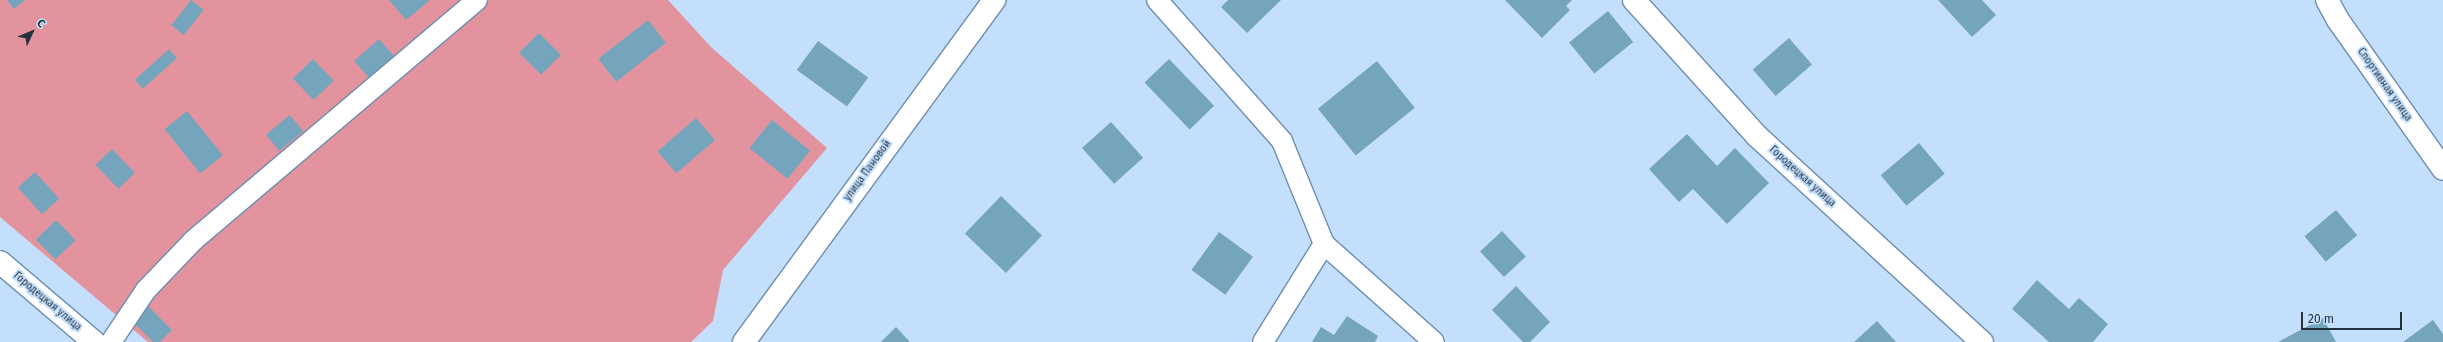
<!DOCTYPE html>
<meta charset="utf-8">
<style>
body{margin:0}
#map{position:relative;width:2443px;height:342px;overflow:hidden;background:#c3dffc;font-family:"Fira Sans",sans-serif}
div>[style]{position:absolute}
.green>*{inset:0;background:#e3939e}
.building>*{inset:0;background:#74a5bd;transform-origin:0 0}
.roads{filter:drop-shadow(1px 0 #6e8eb0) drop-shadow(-1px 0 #6e8eb0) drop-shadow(0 1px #6e8eb0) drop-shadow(0 -1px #6e8eb0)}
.lane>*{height:20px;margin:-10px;padding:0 10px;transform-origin:10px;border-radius:10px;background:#fff}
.street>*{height:22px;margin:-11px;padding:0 11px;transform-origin:11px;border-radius:11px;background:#fff}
span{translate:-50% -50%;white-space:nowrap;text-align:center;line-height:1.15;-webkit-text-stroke:4px #c3dffc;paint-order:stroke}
.street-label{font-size:10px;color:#243240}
.north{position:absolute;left:12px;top:12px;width:40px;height:40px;-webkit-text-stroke:3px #c3dffc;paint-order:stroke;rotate:46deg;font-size:11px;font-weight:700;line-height:16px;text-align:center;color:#243240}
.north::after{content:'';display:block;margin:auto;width:14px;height:18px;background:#243240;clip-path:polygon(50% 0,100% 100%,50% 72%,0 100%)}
.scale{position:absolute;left:2301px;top:312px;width:101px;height:18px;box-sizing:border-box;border:2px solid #243240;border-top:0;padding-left:5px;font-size:12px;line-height:14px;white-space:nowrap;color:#243240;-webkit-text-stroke:3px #c3dffc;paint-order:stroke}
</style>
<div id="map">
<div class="green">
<i style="clip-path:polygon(0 0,668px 0,712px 48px,827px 148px,723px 270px,713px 321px,691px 342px,148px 342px,0 217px)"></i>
</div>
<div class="building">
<i style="clip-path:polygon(7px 0,25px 0,14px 9px)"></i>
<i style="left:191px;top:0;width:16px;height:32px;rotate:38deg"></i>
<i style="clip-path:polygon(389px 0,430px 0,406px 20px)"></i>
<i style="clip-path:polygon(1228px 0,1281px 0,1247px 33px,1221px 7px)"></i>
<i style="clip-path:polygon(1505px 0,1572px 0,1566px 6px,1570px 10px,1542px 38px)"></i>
<i style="clip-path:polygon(1938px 0,1982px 0,1996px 15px,1972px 37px)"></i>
<i style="left:1608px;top:11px;width:40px;height:50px;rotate:51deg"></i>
<i style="left:648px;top:20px;width:29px;height:63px;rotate:52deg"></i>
<i style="left:539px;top:33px;width:31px;height:28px;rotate:45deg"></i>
<i style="left:1789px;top:38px;width:35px;height:48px;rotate:49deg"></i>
<i style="left:379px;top:39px;width:23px;height:33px;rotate:49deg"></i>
<i style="left:818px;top:41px;width:62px;height:36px;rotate:36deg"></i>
<i style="left:169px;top:49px;width:12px;height:46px;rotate:48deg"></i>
<i style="left:313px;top:59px;width:30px;height:28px;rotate:46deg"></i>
<i style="left:1169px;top:59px;width:65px;height:34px;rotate:46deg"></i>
<i style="left:1377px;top:61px;width:60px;height:76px;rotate:51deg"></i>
<i style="left:187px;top:111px;width:57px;height:29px;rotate:51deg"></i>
<i style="left:290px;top:115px;width:21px;height:31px;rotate:51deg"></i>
<i style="left:696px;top:118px;width:29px;height:51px;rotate:49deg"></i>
<i style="left:772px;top:120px;width:49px;height:36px;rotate:39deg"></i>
<i style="left:1111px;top:122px;width:48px;height:39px;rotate:48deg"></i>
<i style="clip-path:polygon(1687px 134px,1717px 166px,1735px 148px,1769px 183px,1727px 224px,1693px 189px,1679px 202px,1649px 169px)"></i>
<i style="left:1919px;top:143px;width:40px;height:50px;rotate:50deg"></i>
<i style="left:112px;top:149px;width:33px;height:23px;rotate:46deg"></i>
<i style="left:35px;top:172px;width:36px;height:23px;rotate:48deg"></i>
<i style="left:1001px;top:196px;width:57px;height:52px;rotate:44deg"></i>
<i style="left:2336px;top:210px;width:33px;height:41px;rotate:50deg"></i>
<i style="left:56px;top:220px;width:28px;height:28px;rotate:46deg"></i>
<i style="left:1502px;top:231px;width:35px;height:30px;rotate:47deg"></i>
<i style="left:1219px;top:232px;width:42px;height:47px;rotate:36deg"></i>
<i style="clip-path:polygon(2037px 280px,2069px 309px,2079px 298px,2108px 324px,2093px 342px,2049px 342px,2012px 309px)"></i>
<i style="clip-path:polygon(1516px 286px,1550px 322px,1530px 342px,1523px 342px,1492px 310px)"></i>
<i style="clip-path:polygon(148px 306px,172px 330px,160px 342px,153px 342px,133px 322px)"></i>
<i style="clip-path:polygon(1347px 316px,1378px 336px,1375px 342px,1312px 342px,1321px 327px,1334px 335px)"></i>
<i style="clip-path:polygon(2323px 318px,2336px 342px,2278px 342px)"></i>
<i style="clip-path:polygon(2433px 320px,2443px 334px,2443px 342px,2403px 342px)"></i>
<i style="clip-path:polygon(1877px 321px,1896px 342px,1854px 342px)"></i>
<i style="clip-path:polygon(896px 327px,910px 342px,881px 342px)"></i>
</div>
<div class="roads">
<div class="lane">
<i style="left:1157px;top:0;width:188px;rotate:48.4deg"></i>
<i style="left:1282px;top:141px;width:111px;rotate:67.8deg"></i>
<i style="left:1324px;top:244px;width:147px;rotate:41.7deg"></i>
<i style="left:111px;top:342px;width:63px;rotate:-56.1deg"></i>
<i style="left:146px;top:290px;width:69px;rotate:-46.2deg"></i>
<i style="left:194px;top:240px;width:371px;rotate:-40.3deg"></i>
<i style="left:1263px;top:342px;width:115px;rotate:-58.1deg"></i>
</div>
<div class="street">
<i style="left:1634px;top:0;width:183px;rotate:47.9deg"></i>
<i style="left:1757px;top:136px;width:305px;rotate:42.5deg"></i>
<i style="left:2327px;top:0;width:23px;rotate:61deg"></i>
<i style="left:2338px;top:20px;width:182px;rotate:54.8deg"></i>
<i style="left:0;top:262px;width:123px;rotate:40.4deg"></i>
<i style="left:744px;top:342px;width:424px;rotate:-53.8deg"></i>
</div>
</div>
<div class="street-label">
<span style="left:2384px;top:85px;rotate:55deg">Спортивная улица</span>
<span style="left:868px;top:171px;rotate:-54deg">улица Пановой</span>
<span style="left:1802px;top:177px;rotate:42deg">Городецкая улица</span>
<span style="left:47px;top:302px;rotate:40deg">Городецкая улица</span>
</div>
<div class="north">С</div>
<div class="scale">20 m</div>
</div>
